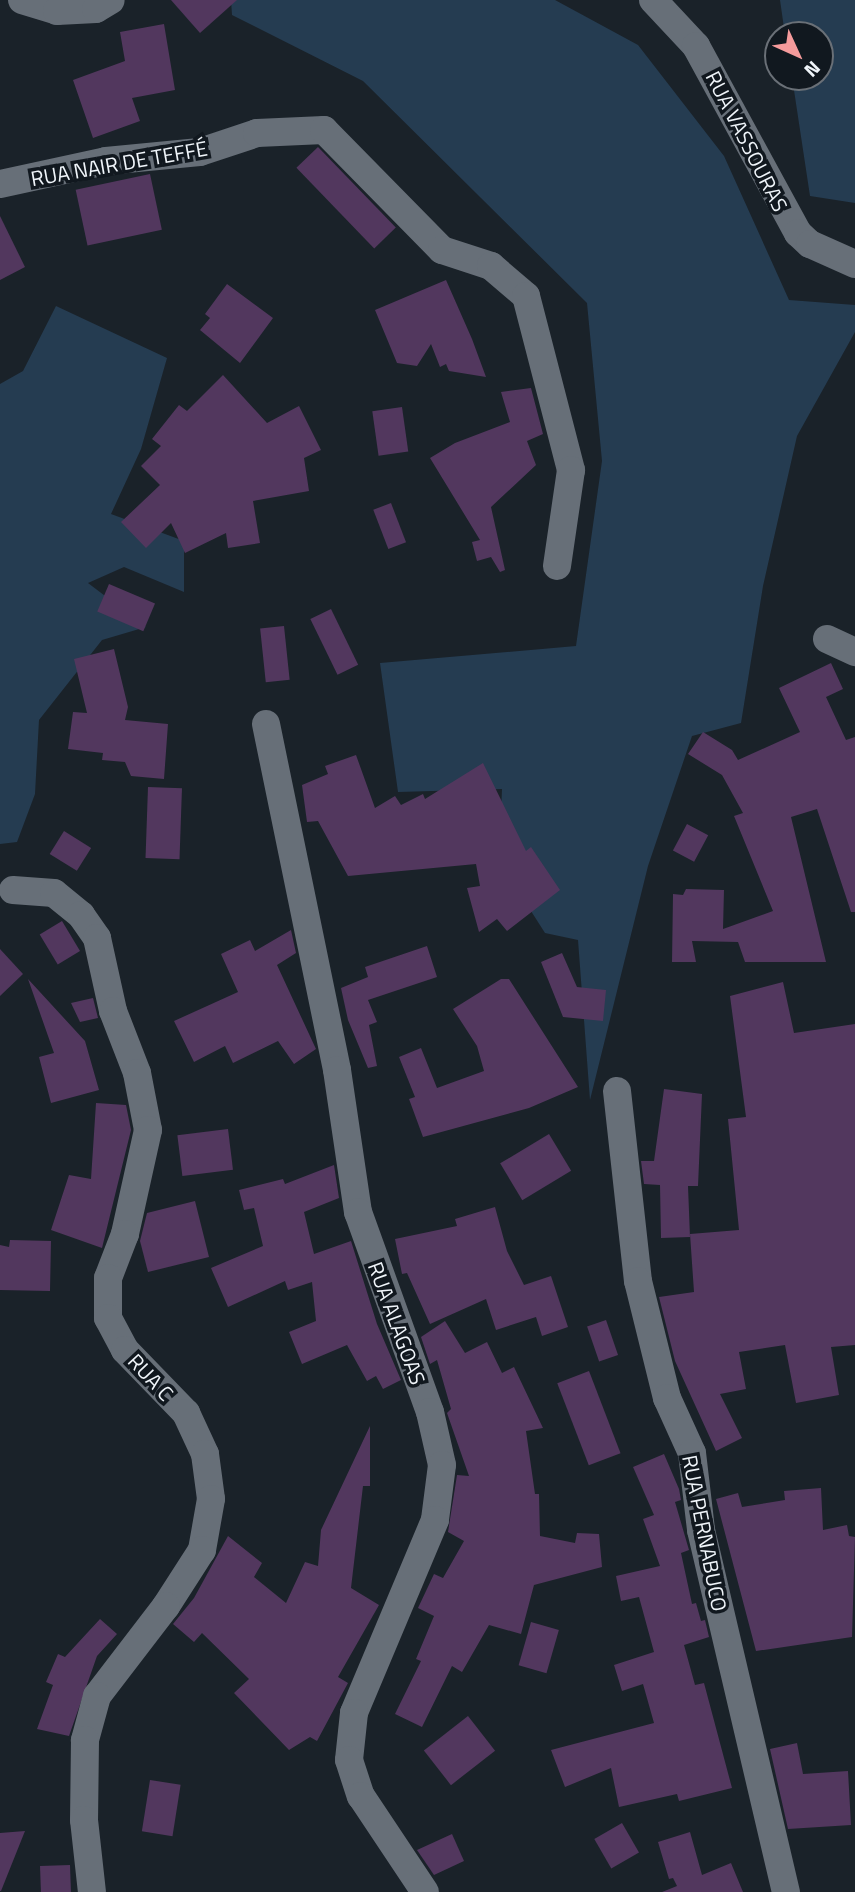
<!DOCTYPE html>
<meta charset="utf-8">
<style>
body{margin:0}
#map{position:relative;width:855px;height:1892px;overflow:hidden;background:#1a2229;font-family:"Titillium Web",sans-serif}
div>[style]{position:absolute}
.green>*{inset:0;background:#253c51}
.building>*{inset:0;background:#52375e;transform-origin:0 0}
.minor>*{height:28px;margin:-14px;padding:0 14px;transform-origin:14px;border-radius:14px;background:#676f78}
span{translate:-50% -50%;white-space:nowrap;text-align:center;line-height:1.15;-webkit-text-stroke:7px #11181f;paint-order:stroke}
.street-label{font-size:21px;color:#f0f5fa}
.north{position:absolute;left:764px;top:21px;width:70px;height:70px;box-sizing:border-box;background:#11181f;border:2px solid #6a7077;border-radius:50%;rotate:135deg;font-size:19px;font-weight:700;line-height:28px;text-align:center;color:#f0f5fa}
.north::after{content:'';display:block;margin:auto;width:24px;height:32px;background:#f59b9c;clip-path:polygon(50% 0,100% 100%,50% 72%,0 100%)}
</style>
<div id="map">
<div class="green">
<i style="clip-path:polygon(231px 0,555px 0,638px 45px,724px 156px,789px 300px,855px 305px,855px 332px,797px 436px,763px 586px,741px 723px,692px 736px,648px 866px,590px 1100px,578px 940px,545px 933px,499px 861px,502px 789px,398px 792px,380px 663px,576px 646px,602px 461px,587px 303px,363px 81px,232px 15px)"></i>
<i style="clip-path:polygon(780px 0,855px 0,855px 203px,810px 196px,792px 77px,820px 77px,820px 35px,785px 35px)"></i>
<i style="clip-path:polygon(56px 306px,167px 358px,141px 449px,111px 514px,184px 541px,184px 592px,124px 567px,88px 583px,146px 627px,102px 640px,39px 720px,35px 794px,17px 842px,0 844px,0 384px,23px 371px)"></i>
</div>
<div class="building">
<i style="clip-path:polygon(171px 0,237px 0,200px 33px)"></i>
<i style="clip-path:polygon(164px 24px,175px 90px,132px 98px,140px 121px,93px 138px,73px 80px,125px 61px,120px 32px)"></i>
<i style="left:318px;top:147px;width:112px;height:30px;rotate:46deg"></i>
<i style="left:150px;top:174px;width:57px;height:76px;rotate:78deg"></i>
<i style="clip-path:polygon(0 216px,25px 267px,0 280px)"></i>
<i style="clip-path:polygon(446px 280px,472px 339px,486px 377px,449px 371px,446px 364px,440px 367px,431px 344px,417px 366px,397px 363px,375px 310px)"></i>
<i style="clip-path:polygon(227px 284px,273px 318px,240px 363px,200px 330px,210px 318px,205px 314px)"></i>
<i style="clip-path:polygon(223px 375px,267px 423px,299px 406px,321px 450px,304px 458px,309px 491px,253px 501px,260px 543px,228px 548px,226px 533px,185px 553px,171px 523px,146px 548px,121px 522px,160px 485px,141px 466px,161px 446px,152px 439px,179px 405px,187px 411px)"></i>
<i style="clip-path:polygon(531px 388px,543px 434px,527px 441px,536px 465px,491px 507px,505px 570px,500px 572px,491px 557px,477px 561px,472px 542px,480px 540px,430px 458px,455px 443px,510px 422px,501px 392px)"></i>
<i style="left:402px;top:407px;width:45px;height:30px;rotate:82deg"></i>
<i style="left:391px;top:503px;width:42px;height:19px;rotate:69deg"></i>
<i style="left:109px;top:584px;width:50px;height:30px;rotate:23deg"></i>
<i style="left:331px;top:609px;width:62px;height:23px;rotate:64deg"></i>
<i style="left:284px;top:626px;width:54px;height:24px;rotate:84deg"></i>
<i style="clip-path:polygon(114px 649px,128px 707px,125px 720px,168px 724px,164px 779px,131px 776px,125px 762px,102px 760px,103px 753px,68px 749px,73px 712px,87px 713px,74px 659px)"></i>
<i style="clip-path:polygon(831px 663px,843px 689px,826px 697px,846px 740px,855px 737px,855px 912px,851px 912px,817px 809px,791px 817px,826px 962px,745px 962px,738px 942px,692px 941px,696px 962px,672px 962px,673px 894px,683px 895px,686px 889px,724px 890px,723px 929px,773px 911px,734px 816px,743px 813px,722px 775px,688px 754px,703px 732px,732px 750px,738px 760px,800px 732px,779px 688px)"></i>
<i style="clip-path:polygon(356px 755px,375px 808px,395px 796px,401px 805px,423px 794px,425px 799px,483px 763px,526px 851px,531px 847px,560px 890px,507px 931px,497px 919px,479px 932px,467px 888px,480px 886px,476px 864px,348px 876px,318px 821px,307px 822px,302px 785px,328px 774px,325px 766px)"></i>
<i style="left:148px;top:787px;width:34px;height:71px;rotate:2deg"></i>
<i style="left:687px;top:824px;width:24px;height:30px;rotate:28deg"></i>
<i style="left:64px;top:831px;width:32px;height:27px;rotate:32deg"></i>
<i style="left:62px;top:921px;width:35px;height:26px;rotate:59deg"></i>
<i style="clip-path:polygon(291px 930px,296px 953px,277px 965px,316px 1049px,294px 1064px,278px 1041px,233px 1063px,225px 1046px,194px 1062px,174px 1021px,238px 992px,221px 954px,250px 940px,255px 951px)"></i>
<i style="clip-path:polygon(427px 946px,437px 977px,368px 1000px,377px 1022px,369px 1025px,377px 1066px,368px 1068px,348px 1020px,341px 988px,368px 977px,365px 967px)"></i>
<i style="clip-path:polygon(0 949px,23px 974px,0 996px)"></i>
<i style="clip-path:polygon(562px 953px,577px 987px,606px 990px,603px 1021px,563px 1017px,541px 962px)"></i>
<i style="clip-path:polygon(28px 979px,85px 1041px,99px 1090px,51px 1103px,39px 1057px,54px 1053px)"></i>
<i style="clip-path:polygon(501px 979px,509px 979px,578px 1087px,529px 1108px,423px 1137px,409px 1099px,415px 1097px,399px 1057px,421px 1048px,437px 1088px,484px 1071px,477px 1046px,453px 1009px)"></i>
<i style="clip-path:polygon(783px 982px,794px 1033px,855px 1024px,855px 1345px,831px 1347px,839px 1395px,796px 1403px,785px 1345px,739px 1352px,746px 1389px,720px 1394px,742px 1438px,716px 1451px,675px 1361px,659px 1297px,694px 1292px,690px 1234px,739px 1230px,728px 1119px,746px 1117px,730px 996px)"></i>
<i style="clip-path:polygon(93px 998px,98px 1018px,80px 1022px,71px 1003px)"></i>
<i style="clip-path:polygon(664px 1089px,702px 1094px,698px 1186px,688px 1186px,690px 1237px,661px 1238px,660px 1185px,644px 1184px,641px 1161px,654px 1161px)"></i>
<i style="clip-path:polygon(96px 1103px,126px 1105px,131px 1130px,102px 1248px,51px 1230px,69px 1175px,91px 1179px)"></i>
<i style="left:228px;top:1129px;width:41px;height:51px;rotate:83deg"></i>
<i style="left:549px;top:1134px;width:43px;height:57px;rotate:59deg"></i>
<i style="clip-path:polygon(334px 1165px,339px 1198px,304px 1212px,314px 1254px,351px 1241px,377px 1324px,401px 1380px,383px 1389px,376px 1376px,367px 1381px,347px 1345px,302px 1364px,289px 1332px,316px 1321px,312px 1282px,288px 1290px,285px 1281px,228px 1307px,211px 1268px,263px 1246px,254px 1208px,244px 1210px,239px 1190px,283px 1179px,285px 1184px)"></i>
<i style="clip-path:polygon(195px 1201px,209px 1257px,148px 1272px,140px 1241px,147px 1213px)"></i>
<i style="clip-path:polygon(495px 1207px,507px 1251px,524px 1285px,551px 1276px,568px 1327px,542px 1336px,536px 1317px,496px 1330px,486px 1299px,430px 1324px,407px 1273px,402px 1274px,395px 1239px,457px 1226px,455px 1219px)"></i>
<i style="clip-path:polygon(10px 1240px,51px 1241px,50px 1291px,0 1290px,0 1245px,9px 1247px)"></i>
<i style="left:606px;top:1320px;width:37px;height:20px;rotate:71deg"></i>
<i style="clip-path:polygon(445px 1321px,465px 1353px,487px 1342px,502px 1373px,514px 1367px,543px 1428px,526px 1431px,535px 1494px,539px 1494px,540px 1536px,575px 1543px,577px 1533px,599px 1534px,602px 1567px,534px 1585px,521px 1634px,489px 1625px,462px 1672px,452px 1666px,422px 1727px,395px 1714px,421px 1661px,416px 1659px,434px 1616px,418px 1608px,434px 1574px,443px 1578px,464px 1541px,448px 1532px,457px 1475px,469px 1476px,447px 1413px,451px 1409px,437px 1360px,430px 1364px,421px 1337px)"></i>
<i style="left:589px;top:1371px;width:88px;height:34px;rotate:69deg"></i>
<i style="clip-path:polygon(370px 1426px,370px 1486px,363px 1486px,351px 1588px,379px 1605px,338px 1677px,348px 1683px,317px 1741px,310px 1737px,289px 1750px,234px 1693px,249px 1679px,202px 1633px,194px 1642px,173px 1624px,194px 1598px,228px 1536px,262px 1563px,254px 1577px,286px 1603px,305px 1562px,318px 1566px,321px 1530px)"></i>
<i style="clip-path:polygon(664px 1454px,679px 1489px,681px 1500px,675px 1502px,689px 1550px,681px 1553px,692px 1604px,696px 1603px,701px 1621px,705px 1620px,709px 1637px,684px 1645px,695px 1685px,704px 1683px,732px 1788px,679px 1801px,677px 1794px,619px 1807px,611px 1768px,565px 1787px,551px 1750px,654px 1723px,643px 1684px,622px 1691px,614px 1665px,654px 1652px,639px 1597px,621px 1601px,616px 1576px,660px 1566px,643px 1519px,654px 1515px,633px 1467px)"></i>
<i style="clip-path:polygon(821px 1488px,823px 1530px,847px 1525px,849px 1536px,855px 1537px,852px 1637px,756px 1651px,716px 1499px,738px 1493px,742px 1507px,785px 1500px,784px 1491px)"></i>
<i style="clip-path:polygon(100px 1619px,117px 1634px,97px 1656px,69px 1736px,37px 1729px,53px 1685px,46px 1682px,58px 1654px,65px 1657px)"></i>
<i style="left:531px;top:1622px;width:29px;height:45px;rotate:16deg"></i>
<i style="left:468px;top:1716px;width:44px;height:56px;rotate:52deg"></i>
<i style="clip-path:polygon(797px 1743px,803px 1774px,848px 1771px,851px 1825px,788px 1829px,770px 1749px)"></i>
<i style="left:150px;top:1780px;width:31px;height:52px;rotate:9deg"></i>
<i style="left:622px;top:1823px;width:34px;height:32px;rotate:60deg"></i>
<i style="clip-path:polygon(25px 1831px,1px 1891px,0 1891px,0 1833px)"></i>
<i style="clip-path:polygon(690px 1832px,702px 1875px,731px 1863px,743px 1892px,662px 1892px,677px 1886px,673px 1878px,669px 1879px,658px 1842px)"></i>
<i style="clip-path:polygon(452px 1834px,464px 1861px,434px 1875px,417px 1850px)"></i>
<i style="left:70px;top:1865px;width:27px;height:30px;rotate:88deg"></i>
</div>
<div class="minor">
<i style="left:22px;top:0;width:37px;rotate:17deg"></i>
<i style="left:57px;top:11px;width:39px;rotate:-3deg"></i>
<i style="left:96px;top:9px;width:17px;rotate:-31deg"></i>
<i style="left:653px;top:0;width:63px;rotate:46.9deg"></i>
<i style="left:696px;top:46px;width:213px;rotate:61.4deg"></i>
<i style="left:798px;top:233px;width:16px;rotate:43deg"></i>
<i style="left:810px;top:244px;width:49px;rotate:24deg"></i>
<i style="left:0;top:184px;width:108px;rotate:-12.2deg"></i>
<i style="left:106px;top:161px;width:94px;rotate:-5.5deg"></i>
<i style="left:200px;top:152px;width:60px;rotate:-18.4deg"></i>
<i style="left:257px;top:133px;width:67px;rotate:-2.6deg"></i>
<i style="left:324px;top:130px;width:168px;rotate:45.5deg"></i>
<i style="left:442px;top:250px;width:52px;rotate:18.1deg"></i>
<i style="left:491px;top:266px;width:46px;rotate:40.6deg"></i>
<i style="left:526px;top:296px;width:180px;rotate:75.5deg"></i>
<i style="left:571px;top:470px;width:97px;rotate:98.3deg"></i>
<i style="left:827px;top:639px;width:31px;rotate:25deg"></i>
<i style="left:266px;top:724px;width:353px;rotate:78.4deg"></i>
<i style="left:337px;top:1070px;width:144px;rotate:81.6deg"></i>
<i style="left:358px;top:1212px;width:213px;rotate:70.2deg"></i>
<i style="left:430px;top:1412px;width:54px;rotate:77.2deg"></i>
<i style="left:442px;top:1465px;width:55px;rotate:97.3deg"></i>
<i style="left:435px;top:1520px;width:209px;rotate:112.8deg"></i>
<i style="left:354px;top:1713px;width:47px;rotate:96.1deg"></i>
<i style="left:349px;top:1760px;width:38px;rotate:72deg"></i>
<i style="left:361px;top:1796px;width:115px;rotate:56.3deg"></i>
<i style="left:13px;top:890px;width:41px;rotate:4.2deg"></i>
<i style="left:54px;top:893px;width:35px;rotate:39deg"></i>
<i style="left:81px;top:915px;width:28px;rotate:55deg"></i>
<i style="left:97px;top:938px;width:75px;rotate:77.6deg"></i>
<i style="left:113px;top:1011px;width:66px;rotate:68.8deg"></i>
<i style="left:137px;top:1073px;width:58px;rotate:79.1deg"></i>
<i style="left:148px;top:1130px;width:107px;rotate:102.5deg"></i>
<i style="left:125px;top:1234px;width:47px;rotate:111.1deg"></i>
<i style="left:108px;top:1278px;width:40px;rotate:90deg"></i>
<i style="left:108px;top:1318px;width:36px;rotate:62deg"></i>
<i style="left:125px;top:1350px;width:88px;rotate:45.9deg"></i>
<i style="left:186px;top:1413px;width:45px;rotate:65.1deg"></i>
<i style="left:205px;top:1454px;width:45px;rotate:82.4deg"></i>
<i style="left:211px;top:1499px;width:52px;rotate:100deg"></i>
<i style="left:202px;top:1550px;width:67px;rotate:122.7deg"></i>
<i style="left:166px;top:1606px;width:113px;rotate:127.5deg"></i>
<i style="left:97px;top:1696px;width:46px;rotate:105.3deg"></i>
<i style="left:85px;top:1740px;width:80px;rotate:90.7deg"></i>
<i style="left:84px;top:1820px;width:72px;rotate:83.7deg"></i>
<i style="left:617px;top:1091px;width:191px;rotate:83.7deg"></i>
<i style="left:638px;top:1281px;width:121px;rotate:76.1deg"></i>
<i style="left:667px;top:1398px;width:60px;rotate:65.6deg"></i>
<i style="left:692px;top:1453px;width:78px;rotate:83.3deg"></i>
<i style="left:701px;top:1530px;width:372px;rotate:76.8deg"></i>
</div>
<div class="street-label">
<span style="left:747px;top:141px;rotate:63deg">RUA VASSOURAS</span>
<span style="left:119px;top:163px;rotate:-10deg">RUA NAIR DE TEFFÉ</span>
<span style="left:397px;top:1323px;rotate:70deg">RUA ALAGOAS</span>
<span style="left:151px;top:1377px;rotate:47deg">RUA C</span>
<span style="left:705px;top:1533px;rotate:79deg">RUA PERNABUCO</span>
</div>
<div class="north">N</div>
</div>
